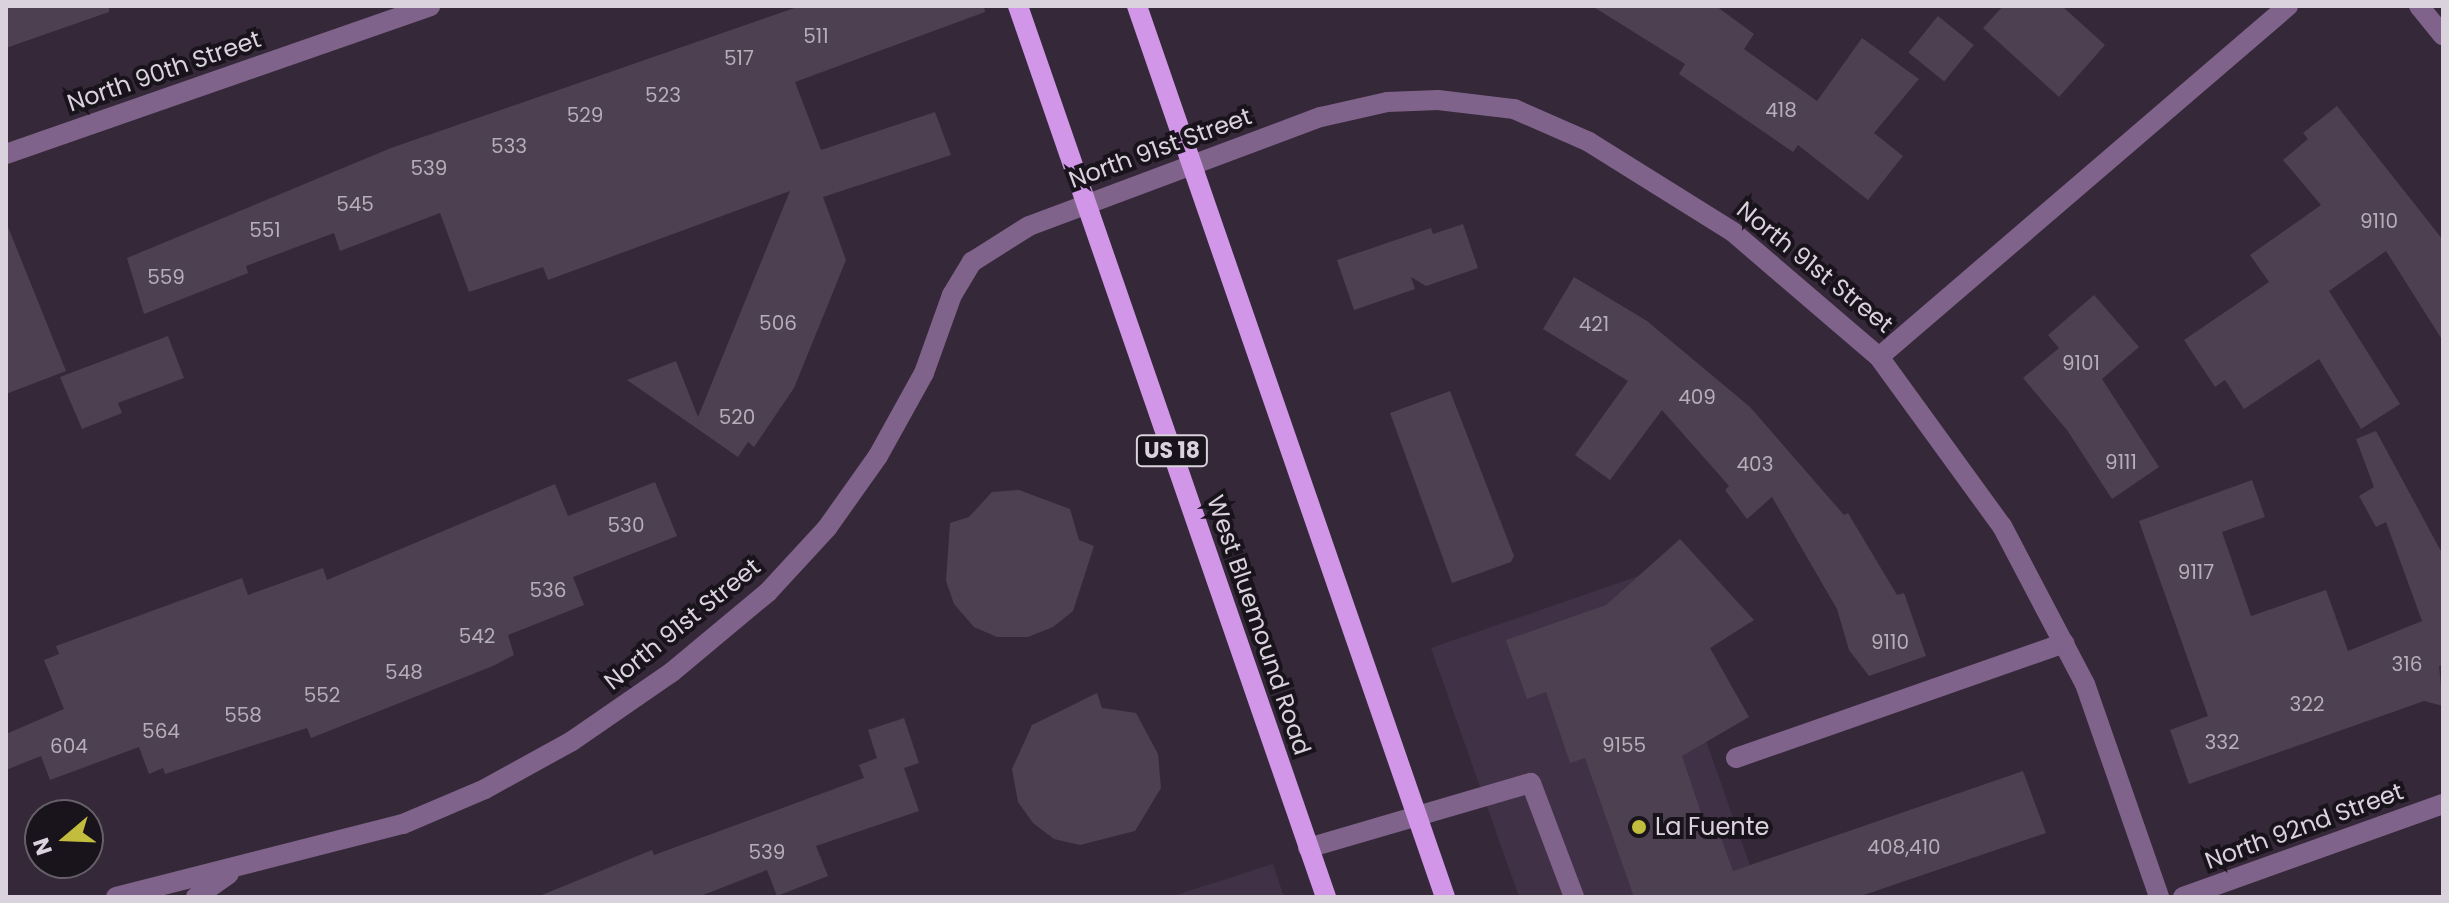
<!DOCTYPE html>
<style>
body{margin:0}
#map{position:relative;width:2449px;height:903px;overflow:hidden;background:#352939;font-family:Poppins,sans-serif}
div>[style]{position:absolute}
.built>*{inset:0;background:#403146}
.building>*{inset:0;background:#4c4051;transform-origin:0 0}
.minor>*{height:20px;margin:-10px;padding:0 10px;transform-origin:10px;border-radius:10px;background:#80638b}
.major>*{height:20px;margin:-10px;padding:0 10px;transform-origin:10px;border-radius:10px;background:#d196e7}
.dots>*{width:22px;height:22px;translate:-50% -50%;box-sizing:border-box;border:4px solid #19141b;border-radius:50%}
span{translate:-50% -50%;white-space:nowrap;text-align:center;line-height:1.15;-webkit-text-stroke:8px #19141b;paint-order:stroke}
.number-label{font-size:20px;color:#b6aeba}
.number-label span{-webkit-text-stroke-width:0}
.shield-label span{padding:2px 6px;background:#19141b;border:2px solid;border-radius:6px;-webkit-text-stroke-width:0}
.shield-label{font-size:22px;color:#dad2dd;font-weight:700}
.street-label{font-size:24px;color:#dad2dd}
.poi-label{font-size:24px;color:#dad2dd}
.left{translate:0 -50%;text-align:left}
.frame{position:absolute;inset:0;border:8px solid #dad2dd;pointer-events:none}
.north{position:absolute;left:24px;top:799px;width:80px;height:80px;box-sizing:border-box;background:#19141b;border:2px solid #666069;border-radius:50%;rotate:251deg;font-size:22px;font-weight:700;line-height:32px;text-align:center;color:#dad2dd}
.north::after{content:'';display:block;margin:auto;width:28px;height:36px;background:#c3bd3e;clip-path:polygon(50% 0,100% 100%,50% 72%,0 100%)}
</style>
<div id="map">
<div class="built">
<i style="clip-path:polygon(1647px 573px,1761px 897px,1519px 897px,1431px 648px)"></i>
<i style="clip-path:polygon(1273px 864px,1284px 897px,1170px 897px)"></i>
</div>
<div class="building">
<i style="clip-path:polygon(6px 6px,109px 6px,109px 12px,6px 48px)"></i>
<i style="clip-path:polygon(800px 6px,984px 6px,985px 12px,795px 82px,821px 150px,935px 112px,951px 155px,823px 197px,846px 260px,794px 388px,754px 447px,748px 442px,738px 457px,627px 380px,676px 361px,698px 417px,790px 191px,548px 280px,543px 267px,469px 292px,440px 213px,340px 251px,334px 233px,246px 266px,248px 273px,144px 314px,127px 258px,391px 148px)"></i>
<i style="clip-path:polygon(1592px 6px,1716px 6px,1754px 34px,1744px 49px,1817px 101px,1862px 38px,1919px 79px,1874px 133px,1903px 156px,1868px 200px,1798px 145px,1793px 152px,1679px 74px,1685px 64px)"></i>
<i style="clip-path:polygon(2003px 6px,2062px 6px,2105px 45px,2059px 97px,1983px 28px)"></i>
<i style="left:1938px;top:16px;width:46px;height:47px;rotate:39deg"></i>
<i style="clip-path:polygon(2337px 106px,2443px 240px,2443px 341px,2386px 251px,2329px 291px,2400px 404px,2361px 429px,2319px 359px,2244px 409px,2225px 380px,2215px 387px,2184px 340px,2269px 282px,2250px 255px,2321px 205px,2283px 160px,2308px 139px,2303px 133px)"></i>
<i style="clip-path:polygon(6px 222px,66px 371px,6px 394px)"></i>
<i style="clip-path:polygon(1463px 224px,1478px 268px,1426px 286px,1411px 277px,1415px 289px,1354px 310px,1337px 260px,1431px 228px,1433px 234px)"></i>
<i style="clip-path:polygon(1574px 277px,1647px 321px,1750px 407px,1844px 515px,1848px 513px,1897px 595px,1904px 593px,1926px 656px,1869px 676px,1849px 650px,1837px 609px,1772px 497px,1747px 519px,1725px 490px,1729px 486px,1662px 410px,1610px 480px,1575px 455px,1628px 381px,1543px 329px)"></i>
<i style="clip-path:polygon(2094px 295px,2139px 347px,2102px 379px,2159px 467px,2112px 499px,2067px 430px,2023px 378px,2059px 348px,2048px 335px)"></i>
<i style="clip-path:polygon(168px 336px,184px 378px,118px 403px,122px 413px,82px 429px,60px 377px)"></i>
<i style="clip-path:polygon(1450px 391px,1514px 556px,1511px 562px,1452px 583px,1390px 413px)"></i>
<i style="clip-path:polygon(2376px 431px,2443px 555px,2443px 665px,2439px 666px,2443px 706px,2424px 701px,2189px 784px,2170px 730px,2208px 716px,2139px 521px,2252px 480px,2265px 517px,2222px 532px,2251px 616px,2326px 590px,2348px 651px,2422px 621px,2386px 522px,2376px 527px,2359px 496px,2374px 487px,2356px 439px)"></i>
<i style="clip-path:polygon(655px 482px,677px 536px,573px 577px,584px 605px,508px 635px,514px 655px,493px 666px,311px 738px,307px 728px,165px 774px,163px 768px,149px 774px,139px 747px,50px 780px,41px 756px,6px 770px,6px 734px,64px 709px,44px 660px,59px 654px,56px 646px,242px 578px,248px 595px,323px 568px,327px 580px,555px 484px,568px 516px)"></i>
<i style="clip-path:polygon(1019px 490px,1070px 509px,1079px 540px,1094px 546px,1073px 611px,1053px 627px,1028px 637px,997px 637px,974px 627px,954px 604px,946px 581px,950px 523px,969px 517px,992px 492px)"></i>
<i style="clip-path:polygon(1680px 539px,1754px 620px,1710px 648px,1749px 717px,1682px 756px,1703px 819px,1713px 816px,1733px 871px,2023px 771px,2046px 833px,1858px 897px,1634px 897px,1585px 758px,1570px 763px,1546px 692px,1527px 699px,1506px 640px,1606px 605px)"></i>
<i style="clip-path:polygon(1097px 693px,1102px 708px,1136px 713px,1158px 754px,1161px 788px,1135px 831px,1080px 845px,1054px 839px,1033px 823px,1018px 802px,1012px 769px,1032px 725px)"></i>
<i style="clip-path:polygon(904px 718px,919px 763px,904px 768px,919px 811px,816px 846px,828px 876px,777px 896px,767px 870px,698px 897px,537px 897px,652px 850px,654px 855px,864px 778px,859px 765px,877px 758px,868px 730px)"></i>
</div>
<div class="minor">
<i style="left:2419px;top:6px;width:38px;rotate:51deg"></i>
<i style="left:6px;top:154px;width:449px;rotate:-19.2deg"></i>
<i style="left:1879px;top:357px;width:209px;rotate:54deg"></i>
<i style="left:2002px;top:526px;width:178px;rotate:62.3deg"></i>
<i style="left:2085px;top:684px;width:225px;rotate:70.8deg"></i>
<i style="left:1736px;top:758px;width:348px;rotate:-19.3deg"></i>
<i style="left:1308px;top:848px;width:232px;rotate:-16.3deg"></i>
<i style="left:1531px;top:783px;width:122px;rotate:69.3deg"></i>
<i style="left:116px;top:897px;width:296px;rotate:-14.3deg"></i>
<i style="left:403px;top:824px;width:89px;rotate:-23.1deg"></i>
<i style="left:485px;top:789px;width:99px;rotate:-28.9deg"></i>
<i style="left:572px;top:741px;width:121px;rotate:-34.6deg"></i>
<i style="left:672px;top:672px;width:125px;rotate:-39.8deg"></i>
<i style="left:768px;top:592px;width:87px;rotate:-47.3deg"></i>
<i style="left:827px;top:528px;width:88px;rotate:-54.7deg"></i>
<i style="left:878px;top:456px;width:95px;rotate:-61deg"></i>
<i style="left:924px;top:373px;width:83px;rotate:-70.3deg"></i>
<i style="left:952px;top:295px;width:39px;rotate:-59deg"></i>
<i style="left:972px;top:262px;width:67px;rotate:-32.3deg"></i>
<i style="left:1029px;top:226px;width:312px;rotate:-20.5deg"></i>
<i style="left:1321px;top:117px;width:68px;rotate:-12.8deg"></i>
<i style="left:1387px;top:102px;width:51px;rotate:-2.2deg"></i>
<i style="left:1438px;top:100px;width:77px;rotate:6.8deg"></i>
<i style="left:1514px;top:109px;width:82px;rotate:23.7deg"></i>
<i style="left:1589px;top:142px;width:170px;rotate:32deg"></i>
<i style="left:1733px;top:232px;width:192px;rotate:40.6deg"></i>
<i style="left:1879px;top:357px;width:539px;rotate:-40.64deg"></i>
<i style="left:196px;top:897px;width:40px;rotate:-34.9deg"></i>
<i style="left:2183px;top:897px;width:276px;rotate:-19.7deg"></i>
</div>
<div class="major">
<i style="left:1018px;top:6px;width:943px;rotate:70.93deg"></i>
<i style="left:1137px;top:6px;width:943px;rotate:70.93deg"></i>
</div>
<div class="dots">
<i style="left:1639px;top:827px;background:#c3bd3e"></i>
</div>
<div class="number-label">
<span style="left:816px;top:36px">511</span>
<span style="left:739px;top:58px">517</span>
<span style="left:663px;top:95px">523</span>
<span style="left:1781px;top:110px">418</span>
<span style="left:585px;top:115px">529</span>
<span style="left:509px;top:146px">533</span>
<span style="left:429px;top:168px">539</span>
<span style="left:355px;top:204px">545</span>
<span style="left:2379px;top:221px">9110</span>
<span style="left:265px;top:230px">551</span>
<span style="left:166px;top:277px">559</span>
<span style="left:778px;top:323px">506</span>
<span style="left:1594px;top:324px">421</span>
<span style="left:2081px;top:363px">9101</span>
<span style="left:1697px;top:397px">409</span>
<span style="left:737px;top:417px">520</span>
<span style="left:2121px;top:462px">9111</span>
<span style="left:1755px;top:464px">403</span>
<span style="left:626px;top:525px">530</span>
<span style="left:2196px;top:572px">9117</span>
<span style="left:548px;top:590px">536</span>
<span style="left:477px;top:636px">542</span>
<span style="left:1890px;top:642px">9110</span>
<span style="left:2407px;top:664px">316</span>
<span style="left:404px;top:672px">548</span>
<span style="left:322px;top:695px">552</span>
<span style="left:2307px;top:704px">322</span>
<span style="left:243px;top:715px">558</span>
<span style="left:161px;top:731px">564</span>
<span style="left:2222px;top:742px">332</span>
<span style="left:1624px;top:745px">9155</span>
<span style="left:69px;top:746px">604</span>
<span style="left:1904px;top:847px">408,410</span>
<span style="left:767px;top:852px">539</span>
</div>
<div class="shield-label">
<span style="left:1172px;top:451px">US 18</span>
</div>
<div class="street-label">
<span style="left:164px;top:71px;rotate:-19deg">North 90th Street</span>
<span style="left:1160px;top:148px;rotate:-20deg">North 91st Street</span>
<span style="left:1815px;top:267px;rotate:39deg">North 91st Street</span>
<span style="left:682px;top:624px;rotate:-39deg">North 91st Street</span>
<span style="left:1259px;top:625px;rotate:71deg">West Bluemound Road</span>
<span style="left:2304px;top:826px;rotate:-20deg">North 92nd Street</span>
</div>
<div class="poi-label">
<span class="left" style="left:1655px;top:827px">La Fuente</span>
</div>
<div class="frame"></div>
<div class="north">N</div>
</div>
